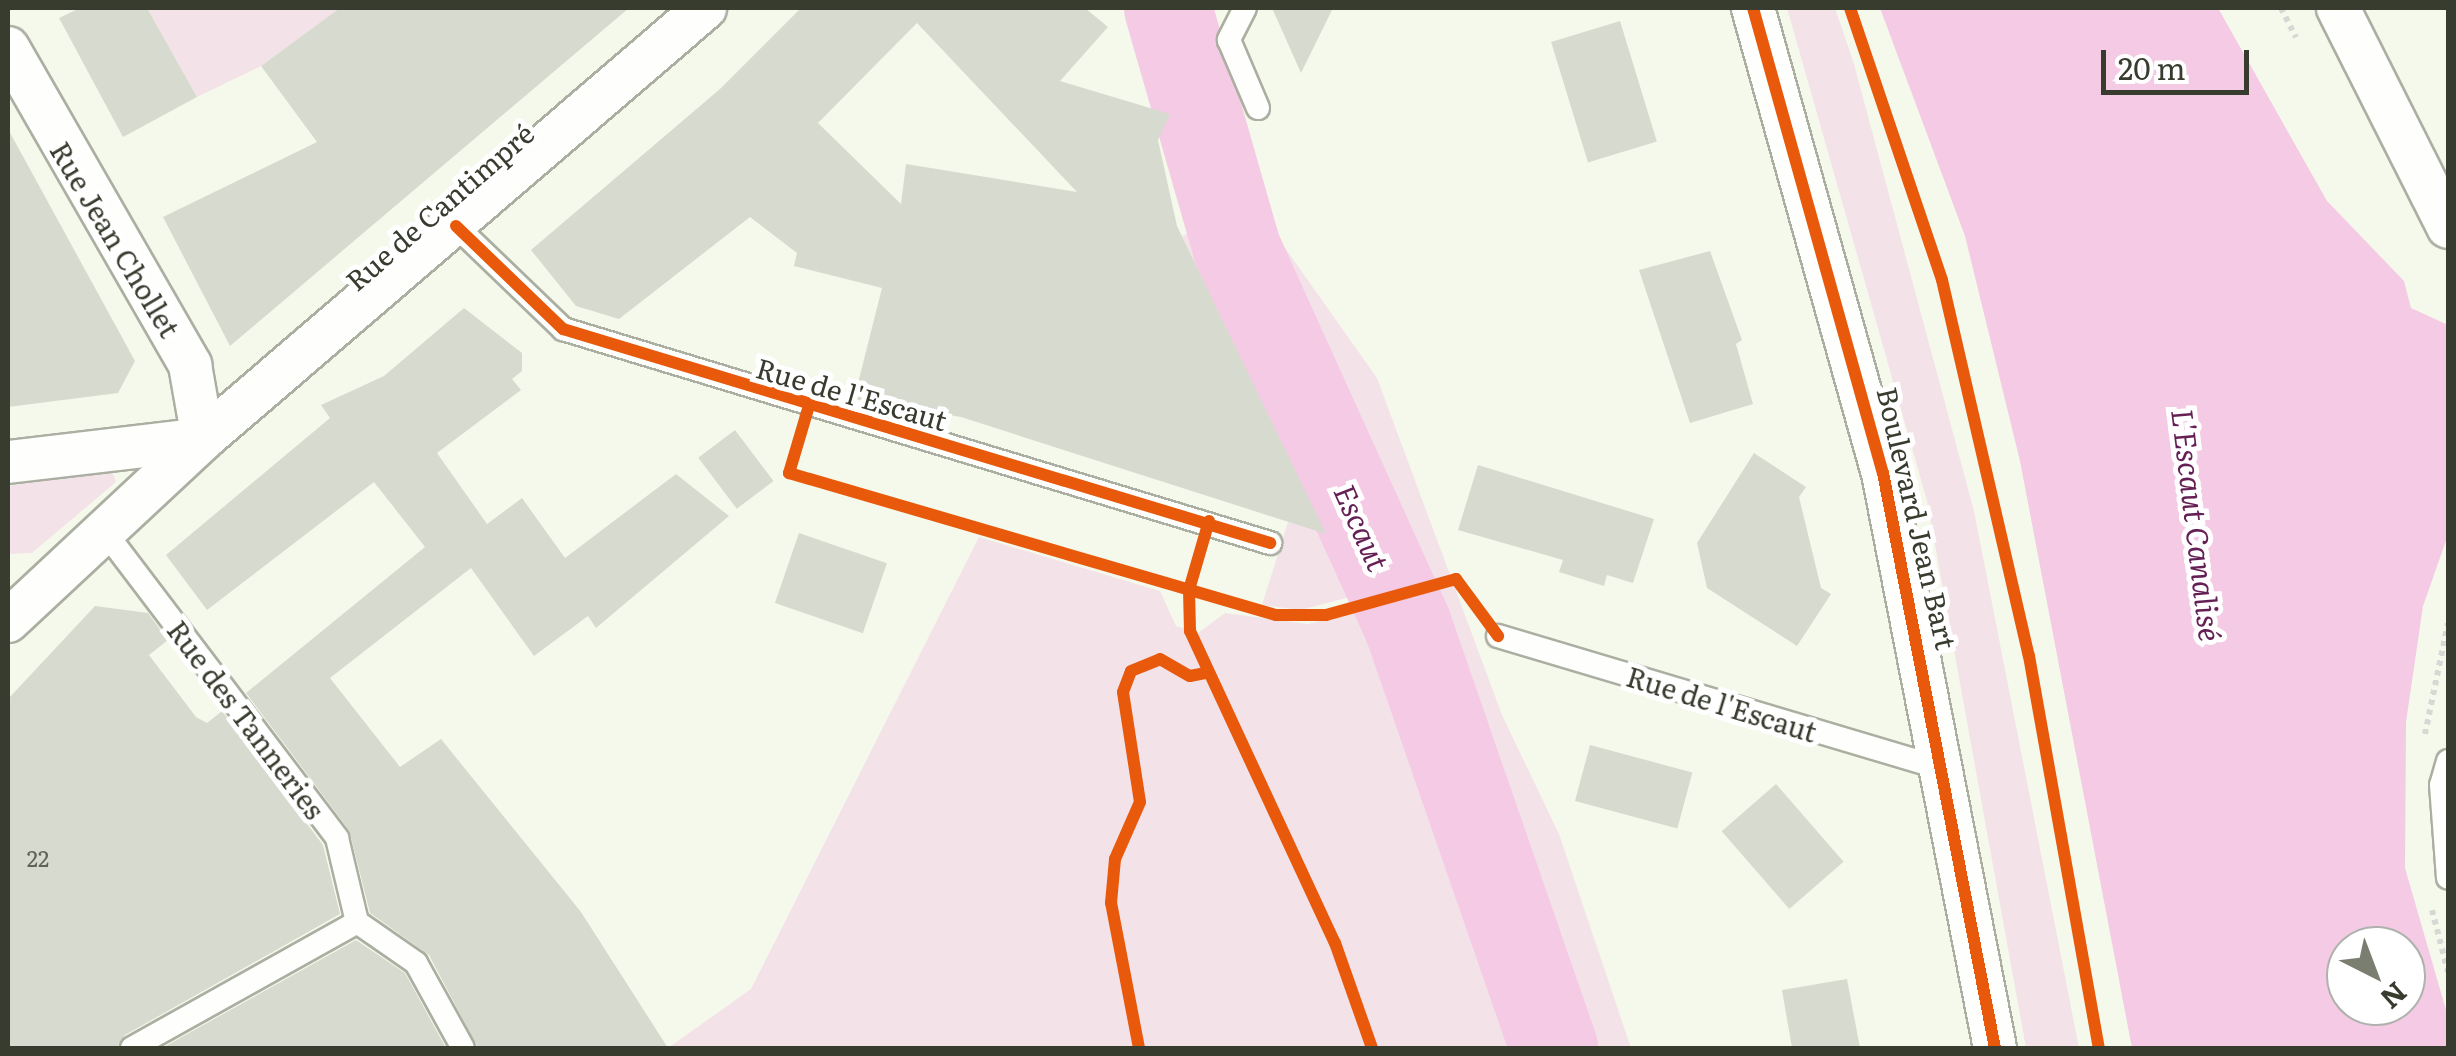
<!DOCTYPE html>
<meta charset="utf-8">
<style>
body{margin:0}
#map{position:relative;width:2456px;height:1056px;overflow:hidden;background:#f5f9eb;font-family:Literata,serif}
div>[style]{position:absolute}
.green>*{inset:0;background:#f4e2e9}
.water>*{inset:0;background:#f4cae4}
.river>*{height:88px;margin:-44px;padding:0 44px;transform-origin:44px;border-radius:44px;background:#f4cae4}
.building>*{inset:0;background:#d7dbcf;transform-origin:0 0}
.path>*{height:6px;margin-top:-3px;transform-origin:0;background:repeating-linear-gradient(90deg,#d7d8d4 0 5px,transparent 0 10px)}
.roads{filter:drop-shadow(2px 0 #abafa2) drop-shadow(-2px 0 #abafa2) drop-shadow(0 2px #abafa2) drop-shadow(0 -2px #abafa2)}
.service>*{height:22px;margin:-11px;padding:0 11px;transform-origin:11px;border-radius:11px;background:#fefefc}
.minor>*{height:42px;margin:-21px;padding:0 21px;transform-origin:21px;border-radius:21px;background:#fefefc}
.cycleway>*{height:12px;margin:-6px;padding:0 6px;transform-origin:6px;border-radius:6px;background:#e8590c}
span{translate:-50% -50%;white-space:nowrap;text-align:center;line-height:1.15;-webkit-text-stroke:10px #fff;paint-order:stroke}
.number-label{font-size:22px;color:#606457}
.number-label span{-webkit-text-stroke-width:0}
.street-label{font-size:28px;color:#383c2f}
.water-label{font-size:30px;color:#641f54;font-style:italic}
.frame{position:absolute;inset:0;border:10px solid #383c2f;pointer-events:none}
.north{position:absolute;left:2326px;top:926px;width:100px;height:100px;box-sizing:border-box;background:#fff;border:2px solid #afb1ac;border-radius:50%;rotate:138deg;font-size:28px;font-weight:700;line-height:40px;text-align:center;color:#383c2f}
.north::after{content:'';display:block;margin:auto;width:35px;height:45px;background:#7a7e71;clip-path:polygon(50% 0,100% 100%,50% 72%,0 100%)}
.scale{position:absolute;left:2101px;top:50px;width:148px;height:45px;box-sizing:border-box;border:5px solid #383c2f;border-top:0;padding-left:12px;font-size:30px;line-height:35px;white-space:nowrap;color:#383c2f;-webkit-text-stroke:8px #fff;paint-order:stroke}
</style>
<div id="map">
<div class="green">
<i style="clip-path:polygon(147px 8px,335px 8px,337px 11px,261px 66px,197px 97px)"></i>
<i style="clip-path:polygon(1787px 8px,1835px 8px,1854px 64px,1974px 511px,2079px 1048px,2026px 1048px,1927px 501px)"></i>
<i style="clip-path:polygon(1254px 204px,1377px 378px,1502px 715px,1559px 834px,1631px 1048px,668px 1048px,751px 989px,979px 537px,1160px 591px,1176px 626px,1198px 633px,1225px 613px,1308px 624px,1348px 614px,1350px 597px,1300px 610px,1262px 605px,1288px 522px,1323px 532px,1182px 236px)"></i>
<i style="clip-path:polygon(111px 469px,116px 482px,32px 553px,8px 554px,8px 486px)"></i>
</div>
<div class="water">
<i style="clip-path:polygon(evenodd,1880px 8px,2218px 8px,2327px 201px,2404px 281px,2411px 308px,2448px 325px,2448px 535px,2423px 606px,2406px 722px,2405px 868px,2448px 1017px,2448px 1048px,2132px 1048px,2020px 461px,1965px 236px,1880px 8px,2346px 946px,2406px 946px,2406px 1006px,2346px 1006px,2346px 946px)"></i>
</div>
<div class="river">
<i style="left:1168px;top:8px;width:251px;rotate:74deg"></i>
<i style="left:1237px;top:249px;width:414px;rotate:65.6deg"></i>
<i style="left:1408px;top:626px;width:447px;rotate:70.9deg"></i>
</div>
<div class="building">
<i style="clip-path:polygon(80px 8px,147px 8px,197px 97px,123px 137px,59px 18px)"></i>
<i style="clip-path:polygon(340px 8px,629px 8px,230px 346px,163px 217px,317px 142px,261px 66px)"></i>
<i style="clip-path:polygon(evenodd,801px 8px,1085px 8px,1108px 27px,1060px 81px,1170px 114px,1158px 140px,1177px 226px,1326px 534px,961px 417px,854px 399px,882px 288px,794px 266px,797px 253px,750px 217px,619px 319px,576px 306px,531px 250px,720px 89px,801px 8px,917px 23px,1077px 192px,906px 164px,901px 204px,818px 123px,917px 23px)"></i>
<i style="clip-path:polygon(1272px 8px,1333px 8px,1301px 73px)"></i>
<i style="left:1620px;top:21px;width:126px;height:72px;rotate:73deg"></i>
<i style="clip-path:polygon(8px 129px,135px 361px,118px 393px,8px 407px)"></i>
<i style="clip-path:polygon(1710px 251px,1742px 340px,1736px 344px,1753px 404px,1690px 423px,1639px 270px)"></i>
<i style="clip-path:polygon(464px 308px,522px 353px,522px 371px,512px 379px,521px 390px,437px 453px,487px 524px,522px 498px,565px 558px,676px 474px,729px 516px,596px 628px,588px 616px,534px 656px,471px 568px,330px 678px,400px 767px,441px 739px,581px 912px,668px 1048px,478px 1048px,429px 955px,370px 913px,349px 830px,246px 693px,425px 547px,374px 482px,207px 610px,166px 555px,330px 418px,321px 405px,384px 376px)"></i>
<i style="left:735px;top:430px;width:64px;height:46px;rotate:53deg"></i>
<i style="clip-path:polygon(1754px 453px,1806px 487px,1799px 497px,1821px 588px,1831px 594px,1797px 646px,1707px 588px,1697px 543px)"></i>
<i style="clip-path:polygon(1478px 465px,1654px 519px,1633px 583px,1607px 575px,1604px 586px,1559px 572px,1563px 560px,1458px 530px)"></i>
<i style="left:799px;top:533px;width:93px;height:74px;rotate:19deg"></i>
<i style="clip-path:polygon(95px 606px,148px 613px,168px 640px,149px 655px,196px 717px,207px 723px,222px 711px,323px 845px,340px 914px,125px 1035px,117px 1048px,8px 1048px,8px 699px)"></i>
<i style="left:1590px;top:745px;width:106px;height:58px;rotate:15deg"></i>
<i style="left:1776px;top:784px;width:103px;height:72px;rotate:49deg"></i>
<i style="clip-path:polygon(356px 940px,405px 973px,446px 1048px,162px 1048px)"></i>
<i style="clip-path:polygon(1847px 979px,1860px 1048px,1792px 1048px,1782px 990px)"></i>
</div>
<div class="path">
<i style="left:2281px;top:8px;width:33px;rotate:63deg"></i>
<i style="left:2425px;top:734px;width:113px;rotate:-78.3deg"></i>
<i style="left:2432px;top:910px;width:64px;rotate:75.5deg"></i>
</div>
<div class="roads">
<div class="service">
<i style="left:1245px;top:8px;width:36px;rotate:117deg"></i>
<i style="left:1229px;top:40px;width:74px;rotate:66.9deg"></i>
<i style="left:456px;top:226px;width:149px;rotate:43.9deg"></i>
<i style="left:563px;top:329px;width:739px;rotate:16.84deg"></i>
<i style="left:105px;top:532px;width:384px;rotate:52.8deg"></i>
<i style="left:337px;top:838px;width:86px;rotate:76.6deg"></i>
<i style="left:1498px;top:636px;width:464px;rotate:16.6deg"></i>
<i style="left:2448px;top:761px;width:25px;rotate:106deg"></i>
<i style="left:2441px;top:785px;width:93px;rotate:85.7deg"></i>
<i style="left:357px;top:922px;width:72px;rotate:34.8deg"></i>
<i style="left:416px;top:963px;width:97px;rotate:61.1deg"></i>
<i style="left:132px;top:1048px;width:258px;rotate:-29.2deg"></i>
</div>
<div class="minor">
<i style="left:1753px;top:8px;width:483px;rotate:74.4deg"></i>
<i style="left:1883px;top:473px;width:586px;rotate:78.98deg"></i>
<i style="left:2338px;top:8px;width:245px;rotate:63.3deg"></i>
<i style="left:8px;top:48px;width:366px;rotate:60.1deg"></i>
<i style="left:190px;top:365px;width:75px;rotate:80deg"></i>
<i style="left:8px;top:462px;width:196px;rotate:-6.7deg"></i>
<i style="left:8px;top:621px;width:267px;rotate:-43deg"></i>
<i style="left:203px;top:439px;width:662px;rotate:-40.65deg"></i>
</div>
</div>
<div class="cycleway">
<i style="left:1753px;top:8px;width:483px;rotate:74.4deg"></i>
<i style="left:1883px;top:473px;width:586px;rotate:78.98deg"></i>
<i style="left:1850px;top:8px;width:287px;rotate:71.3deg"></i>
<i style="left:1942px;top:280px;width:386px;rotate:77deg"></i>
<i style="left:2029px;top:656px;width:398px;rotate:79.9deg"></i>
<i style="left:456px;top:226px;width:149px;rotate:43.9deg"></i>
<i style="left:563px;top:329px;width:739px;rotate:16.84deg"></i>
<i style="left:808px;top:409px;width:67px;rotate:106.5deg"></i>
<i style="left:789px;top:473px;width:507px;rotate:16.26deg"></i>
<i style="left:1276px;top:615px;width:50px"></i>
<i style="left:1326px;top:615px;width:135px;rotate:-15.5deg"></i>
<i style="left:1456px;top:579px;width:71px;rotate:53.6deg"></i>
<i style="left:1209px;top:521px;width:72px;rotate:106.2deg"></i>
<i style="left:1189px;top:590px;width:41px;rotate:88.6deg"></i>
<i style="left:1190px;top:631px;width:344px;rotate:65.1deg"></i>
<i style="left:1335px;top:943px;width:111px;rotate:70.6deg"></i>
<i style="left:1139px;top:1048px;width:148px;rotate:-100.9deg"></i>
<i style="left:1111px;top:903px;width:44px;rotate:-84.8deg"></i>
<i style="left:1115px;top:859px;width:62px;rotate:-66.3deg"></i>
<i style="left:1140px;top:802px;width:111px;rotate:-98.8deg"></i>
<i style="left:1123px;top:692px;width:22px;rotate:-69deg"></i>
<i style="left:1131px;top:671px;width:31px;rotate:-22deg"></i>
<i style="left:1160px;top:659px;width:34px;rotate:30deg"></i>
<i style="left:1190px;top:676px;width:15px;rotate:-11deg"></i>
</div>
<div class="number-label">
<span style="left:38px;top:858px">22</span>
</div>
<div class="street-label">
<span style="left:439px;top:206px;rotate:-41deg">Rue de Cantimpré</span>
<span style="left:116px;top:239px;rotate:59deg">Rue Jean Chollet</span>
<span style="left:852px;top:393px;rotate:16deg">Rue de l'Escaut</span>
<span style="left:1918px;top:518px;rotate:77deg">Boulevard Jean Bart</span>
<span style="left:1722px;top:703px;rotate:17deg">Rue de l'Escaut</span>
<span style="left:247px;top:719px;rotate:53deg">Rue des Tanneries</span>
</div>
<div class="water-label">
<span style="left:2198px;top:525px;rotate:83deg">L'Escaut Canalisé</span>
<span style="left:1363px;top:527px;rotate:66deg">Escaut</span>
</div>
<div class="frame"></div>
<div class="north">N</div>
<div class="scale">20 m</div>
</div>
